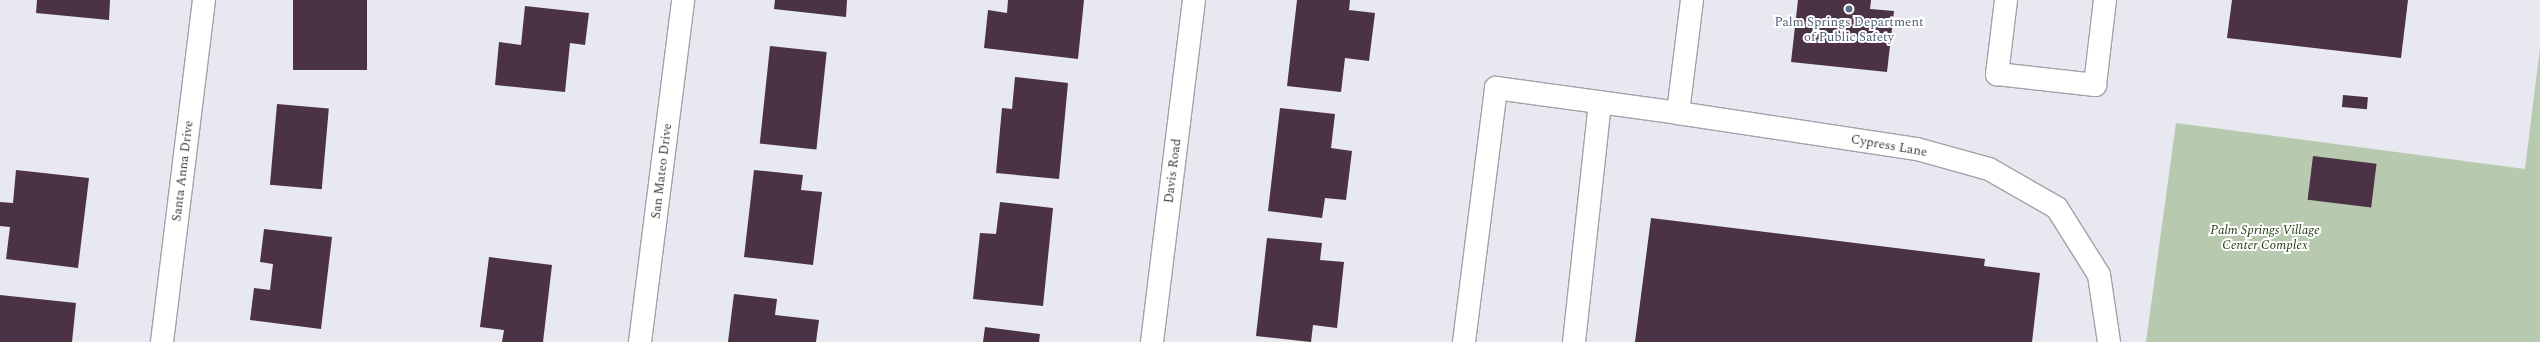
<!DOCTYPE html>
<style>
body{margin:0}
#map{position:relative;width:2540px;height:342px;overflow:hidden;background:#e7e8f0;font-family:Spectral,serif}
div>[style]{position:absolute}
.green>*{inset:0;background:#b7c9af}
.building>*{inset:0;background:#4b3244;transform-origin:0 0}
.roads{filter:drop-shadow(1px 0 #a1a3aa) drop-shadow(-1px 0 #a1a3aa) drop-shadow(0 1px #a1a3aa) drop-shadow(0 -1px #a1a3aa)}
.minor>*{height:22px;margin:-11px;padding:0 11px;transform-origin:11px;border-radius:11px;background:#fff}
.dots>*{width:11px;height:11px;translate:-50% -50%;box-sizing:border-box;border:2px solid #fff;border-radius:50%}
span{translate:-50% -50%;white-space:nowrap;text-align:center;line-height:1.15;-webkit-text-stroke:4px #fff;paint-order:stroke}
.service-label{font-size:13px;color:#4e5e75}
.street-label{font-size:13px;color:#38393c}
.park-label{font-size:13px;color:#213c11;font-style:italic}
</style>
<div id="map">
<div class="green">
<i style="clip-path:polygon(2540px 48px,2540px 342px,2146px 342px,2176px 123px,2525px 169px)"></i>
</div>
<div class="building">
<i style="clip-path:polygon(37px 0,110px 0,109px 20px,36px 13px)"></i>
<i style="left:293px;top:0;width:74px;height:70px"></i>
<i style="clip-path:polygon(775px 0,847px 0,846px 17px,774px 9px)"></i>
<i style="clip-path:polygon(1008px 0,1084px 0,1078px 59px,984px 48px,988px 10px,1007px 13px)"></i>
<i style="clip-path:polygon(1297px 0,1350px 0,1349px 10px,1375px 13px,1369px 61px,1345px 58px,1341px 92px,1287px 86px)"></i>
<i style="clip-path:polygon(1798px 0,1871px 0,1870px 9px,1894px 11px,1887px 72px,1791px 62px)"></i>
<i style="clip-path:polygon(2232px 0,2408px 0,2401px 58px,2227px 38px)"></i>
<i style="clip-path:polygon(525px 6px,589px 13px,585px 45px,570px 43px,565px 92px,495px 85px,499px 42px,521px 45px)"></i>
<i style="left:770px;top:46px;width:57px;height:98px;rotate:6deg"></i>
<i style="clip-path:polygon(1015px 77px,1068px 83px,1059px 179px,996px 173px,1002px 108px,1012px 109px)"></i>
<i style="left:2343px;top:95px;width:25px;height:12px;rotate:5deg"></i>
<i style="left:277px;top:104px;width:52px;height:81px;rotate:5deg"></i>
<i style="clip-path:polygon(1280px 108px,1335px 114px,1331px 148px,1352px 151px,1346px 200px,1325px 198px,1322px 218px,1268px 211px)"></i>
<i style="left:2313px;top:156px;width:64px;height:44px;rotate:7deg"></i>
<i style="clip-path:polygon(16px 170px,89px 178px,78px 268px,6px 259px,10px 227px,0 226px,0 202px,13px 203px)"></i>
<i style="clip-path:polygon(754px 170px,803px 175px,801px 190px,822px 192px,813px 265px,744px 257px)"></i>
<i style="clip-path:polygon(1000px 202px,1053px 208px,1043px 306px,973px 299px,980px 233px,996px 234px)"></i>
<i style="clip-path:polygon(1651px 218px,1985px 259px,1984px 266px,2040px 273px,2032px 342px,1635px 342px)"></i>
<i style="clip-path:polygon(264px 229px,332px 237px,321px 329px,250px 320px,254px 288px,270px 290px,273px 264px,260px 262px)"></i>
<i style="clip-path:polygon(1267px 238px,1322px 243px,1320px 260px,1344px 262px,1337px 328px,1313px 325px,1311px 342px,1256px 336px)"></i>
<i style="clip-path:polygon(489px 257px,552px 265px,543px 342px,502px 342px,504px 330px,480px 327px)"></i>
<i style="clip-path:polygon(734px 294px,777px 299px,775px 315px,819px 320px,816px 342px,728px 342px)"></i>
<i style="clip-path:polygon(0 295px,76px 303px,72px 342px,0 342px)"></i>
<i style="clip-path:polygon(985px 327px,1040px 334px,1039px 342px,983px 342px)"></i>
</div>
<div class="roads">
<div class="minor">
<i style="left:1692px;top:0;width:114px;rotate:97.1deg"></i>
<i style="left:1678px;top:113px;width:242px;rotate:8.6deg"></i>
<i style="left:1917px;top:149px;width:75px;rotate:15.5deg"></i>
<i style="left:1989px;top:169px;width:78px;rotate:29.8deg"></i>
<i style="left:2057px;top:208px;width:79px;rotate:57.9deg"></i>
<i style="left:2099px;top:275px;width:68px;rotate:81.5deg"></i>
<i style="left:2006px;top:0;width:75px;rotate:96.9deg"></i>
<i style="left:1997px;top:74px;width:99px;rotate:6.4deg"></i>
<i style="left:2095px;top:85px;width:86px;rotate:-83.3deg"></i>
<i style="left:162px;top:342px;width:345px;rotate:-83deg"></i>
<i style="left:640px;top:342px;width:345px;rotate:-82.8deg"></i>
<i style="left:1152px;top:342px;width:345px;rotate:-83deg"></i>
<i style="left:1464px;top:342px;width:256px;rotate:-82.8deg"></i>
<i style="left:1496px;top:88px;width:184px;rotate:7.8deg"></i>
<i style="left:1574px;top:342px;width:241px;rotate:-83.8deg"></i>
</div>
</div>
<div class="dots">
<i style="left:1849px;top:9px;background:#5c6f8a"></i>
</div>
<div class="service-label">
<span style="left:1849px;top:30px">Palm Springs Department<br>of Public Safety</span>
</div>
<div class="street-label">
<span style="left:1889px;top:146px;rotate:10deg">Cypress Lane</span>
<span style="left:183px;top:171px;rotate:-83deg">Santa Anna Drive</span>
<span style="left:662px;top:171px;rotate:-83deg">San Mateo Drive</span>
<span style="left:1173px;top:171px;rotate:-83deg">Davis Road</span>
</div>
<div class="park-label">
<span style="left:2265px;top:238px">Palm Springs Village<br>Center Complex</span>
</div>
</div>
